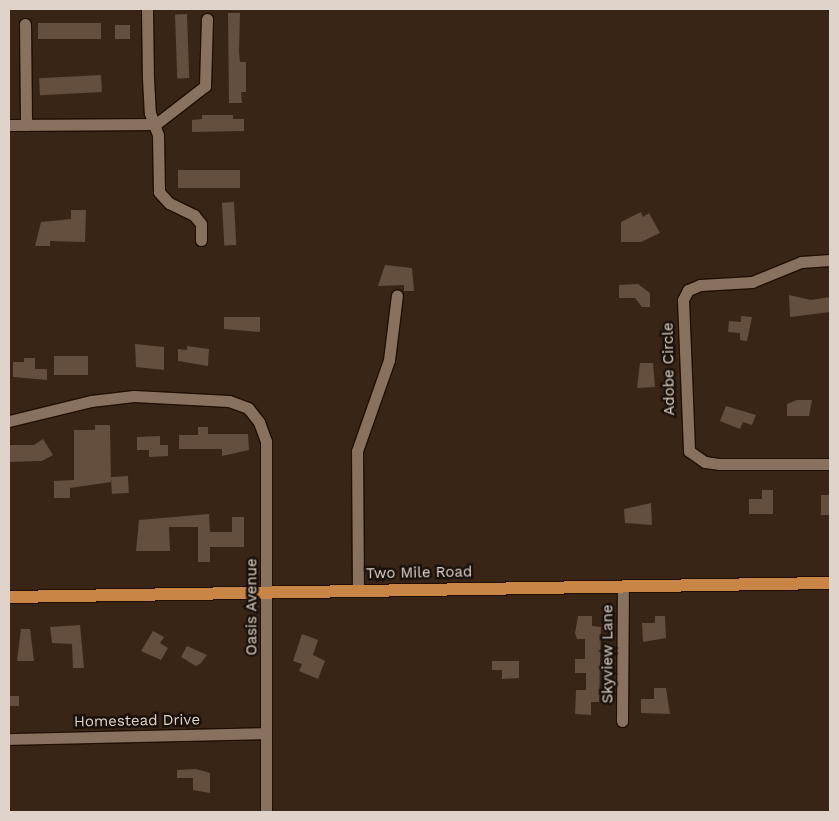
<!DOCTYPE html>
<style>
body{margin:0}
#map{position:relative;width:839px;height:821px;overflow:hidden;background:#392516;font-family:"Work Sans",sans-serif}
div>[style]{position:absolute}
.building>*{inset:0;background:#644e3d;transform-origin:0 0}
.roads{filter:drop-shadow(1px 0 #200e02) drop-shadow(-1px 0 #200e02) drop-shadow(0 1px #200e02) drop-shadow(0 -1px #200e02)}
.minor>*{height:11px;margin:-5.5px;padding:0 5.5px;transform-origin:5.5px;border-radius:5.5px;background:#88715f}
.major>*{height:12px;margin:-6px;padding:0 6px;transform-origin:6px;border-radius:6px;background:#c98546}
span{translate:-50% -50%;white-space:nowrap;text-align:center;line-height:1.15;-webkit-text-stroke:5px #1a110a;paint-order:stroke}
.street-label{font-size:15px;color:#e0d3c9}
.frame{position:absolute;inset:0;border:10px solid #e0d3c9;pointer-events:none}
</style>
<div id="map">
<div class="building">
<i style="clip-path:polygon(228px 13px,240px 13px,239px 52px,240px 62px,246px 62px,246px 92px,241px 92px,242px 103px,229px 103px)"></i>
<i style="left:187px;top:14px;width:64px;height:12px;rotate:88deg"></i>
<i style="left:101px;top:23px;width:16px;height:63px;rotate:90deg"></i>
<i style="left:115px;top:25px;width:15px;height:14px"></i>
<i style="left:101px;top:75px;width:17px;height:62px;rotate:87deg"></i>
<i style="clip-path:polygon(202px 115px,233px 115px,233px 119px,244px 119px,244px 131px,192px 132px,192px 120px,202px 119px)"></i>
<i style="left:178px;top:170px;width:62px;height:18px"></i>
<i style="left:234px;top:202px;width:43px;height:12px;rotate:87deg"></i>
<i style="clip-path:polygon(71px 210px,86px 210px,85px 242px,50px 241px,50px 246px,35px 246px,41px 222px,71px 219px)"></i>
<i style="clip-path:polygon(641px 212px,643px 217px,649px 213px,660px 233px,641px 242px,621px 242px,621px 222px)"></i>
<i style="clip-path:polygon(385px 265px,412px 268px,414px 291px,404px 291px,404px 285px,378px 286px)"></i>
<i style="clip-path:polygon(638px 284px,650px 293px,650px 307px,642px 307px,635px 298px,619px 298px,619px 285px)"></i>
<i style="clip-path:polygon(789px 295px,811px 300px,830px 297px,830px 312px,790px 317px)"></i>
<i style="clip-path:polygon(741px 316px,752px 317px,747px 341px,740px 340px,740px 333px,728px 332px,729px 321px,741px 322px)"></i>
<i style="clip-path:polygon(224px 317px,260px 317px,260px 332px,224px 329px)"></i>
<i style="clip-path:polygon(135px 344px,164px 347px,164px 370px,136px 367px)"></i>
<i style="clip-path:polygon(187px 346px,209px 349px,208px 366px,178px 361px,178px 349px,187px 350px)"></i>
<i style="left:54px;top:356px;width:34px;height:19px"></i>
<i style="clip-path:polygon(24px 358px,35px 358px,35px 369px,47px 369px,47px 380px,13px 377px,13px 362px,24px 362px)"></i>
<i style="clip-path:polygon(640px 363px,653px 363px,655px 387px,637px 388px)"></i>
<i style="clip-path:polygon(797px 400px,812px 400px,809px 416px,787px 416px,787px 404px)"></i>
<i style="clip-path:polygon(726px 406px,756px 415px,752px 425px,743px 422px,740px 429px,720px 421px)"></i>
<i style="clip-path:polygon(95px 425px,110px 425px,111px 482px,70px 488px,70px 498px,54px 498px,54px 481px,74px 480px,74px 430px,95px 430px)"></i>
<i style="clip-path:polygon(198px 427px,208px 427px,208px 434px,248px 434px,249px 450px,222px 456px,222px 449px,179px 449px,179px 435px,198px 435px)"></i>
<i style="clip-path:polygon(160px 436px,160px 445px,168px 445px,168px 456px,149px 457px,149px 450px,137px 450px,137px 437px)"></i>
<i style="clip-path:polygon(43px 439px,53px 455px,42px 461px,9px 462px,9px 445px,34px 445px)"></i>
<i style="left:128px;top:476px;width:17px;height:17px;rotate:87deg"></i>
<i style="clip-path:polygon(762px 490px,773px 490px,773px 514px,749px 514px,749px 499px,762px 499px)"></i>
<i style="left:821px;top:495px;width:9px;height:20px"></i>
<i style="clip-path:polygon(651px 503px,652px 525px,625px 523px,624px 509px)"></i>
<i style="clip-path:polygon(209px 514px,210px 532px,232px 532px,232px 517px,244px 517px,244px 547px,210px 547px,210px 562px,198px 562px,198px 527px,169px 527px,170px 551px,136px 551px,139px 520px)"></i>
<i style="clip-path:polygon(578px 616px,592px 616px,592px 626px,601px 627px,599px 702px,591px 702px,591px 715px,575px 714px,576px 690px,586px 690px,586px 673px,575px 673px,575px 659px,585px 659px,585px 639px,577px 639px,575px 633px)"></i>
<i style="clip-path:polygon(655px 616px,665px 616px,666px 638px,643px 642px,642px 623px,655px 623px)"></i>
<i style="clip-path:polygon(80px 625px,84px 668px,73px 668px,72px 644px,52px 643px,50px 627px)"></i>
<i style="clip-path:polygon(21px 629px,30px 629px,34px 661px,17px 661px)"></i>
<i style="clip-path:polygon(153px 631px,164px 637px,160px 643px,168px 648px,161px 660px,141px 651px)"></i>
<i style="clip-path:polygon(302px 634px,318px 640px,313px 655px,325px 661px,318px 679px,299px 671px,302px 664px,293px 661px)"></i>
<i style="clip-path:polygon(187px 646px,207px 655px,201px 663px,196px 666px,181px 657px)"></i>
<i style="clip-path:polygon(492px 661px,519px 661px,519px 678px,502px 679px,502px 670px,492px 670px)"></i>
<i style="clip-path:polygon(654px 688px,666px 688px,670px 714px,641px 713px,641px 699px,654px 699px)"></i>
<i style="left:9px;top:696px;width:10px;height:10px"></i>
<i style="clip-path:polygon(196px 769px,210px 773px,210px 793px,193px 790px,193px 778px,177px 778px,177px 770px)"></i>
</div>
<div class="roads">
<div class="minor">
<i style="left:147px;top:9px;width:69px;rotate:89.2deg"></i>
<i style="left:148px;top:78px;width:35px;rotate:87deg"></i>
<i style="left:150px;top:113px;width:23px;rotate:70deg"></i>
<i style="left:158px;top:135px;width:57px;rotate:89deg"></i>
<i style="left:159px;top:192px;width:15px;rotate:48deg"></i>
<i style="left:169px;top:203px;width:28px;rotate:26deg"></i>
<i style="left:194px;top:215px;width:11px;rotate:52deg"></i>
<i style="left:201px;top:224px;width:16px;rotate:90deg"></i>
<i style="left:25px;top:24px;width:101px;rotate:89.4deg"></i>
<i style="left:9px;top:125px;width:147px;rotate:-0.4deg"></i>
<i style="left:156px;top:124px;width:62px;rotate:-37.8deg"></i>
<i style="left:205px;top:86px;width:67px;rotate:-88.3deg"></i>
<i style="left:830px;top:260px;width:29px;rotate:176deg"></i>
<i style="left:801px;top:262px;width:53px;rotate:157.8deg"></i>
<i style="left:752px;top:282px;width:52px;rotate:176.7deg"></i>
<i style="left:700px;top:285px;width:13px;rotate:157deg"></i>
<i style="left:688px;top:290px;width:11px;rotate:117deg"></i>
<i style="left:683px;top:300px;width:151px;rotate:87.7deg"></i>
<i style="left:689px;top:451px;width:19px;rotate:35deg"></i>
<i style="left:705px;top:462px;width:15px;rotate:8deg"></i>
<i style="left:720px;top:464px;width:110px"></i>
<i style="left:9px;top:421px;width:84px;rotate:-13.7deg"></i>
<i style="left:91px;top:401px;width:43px;rotate:-6.6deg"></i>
<i style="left:134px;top:396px;width:95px;rotate:3deg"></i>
<i style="left:229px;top:401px;width:20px;rotate:20deg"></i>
<i style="left:248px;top:408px;width:18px;rotate:52deg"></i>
<i style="left:259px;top:422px;width:20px;rotate:70deg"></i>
<i style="left:266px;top:441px;width:371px;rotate:90deg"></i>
<i style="left:358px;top:591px;width:140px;rotate:-90.4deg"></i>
<i style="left:357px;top:451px;width:96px;rotate:-70.6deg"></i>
<i style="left:389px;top:360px;width:65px;rotate:-83deg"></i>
<i style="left:622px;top:721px;width:135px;rotate:-89.6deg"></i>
<i style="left:9px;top:739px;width:257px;rotate:-1.3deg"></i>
</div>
<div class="major">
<i style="left:9px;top:597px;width:821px;rotate:-0.98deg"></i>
</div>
</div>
<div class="street-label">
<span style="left:669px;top:369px;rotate:-91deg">Adobe Circle</span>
<span style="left:419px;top:573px;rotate:-1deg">Two Mile Road</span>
<span style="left:252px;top:607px;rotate:-90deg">Oasis Avenue</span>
<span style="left:608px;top:654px;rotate:-90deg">Skyview Lane</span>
<span style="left:137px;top:721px;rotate:-1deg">Homestead Drive</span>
</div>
<div class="frame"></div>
</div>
